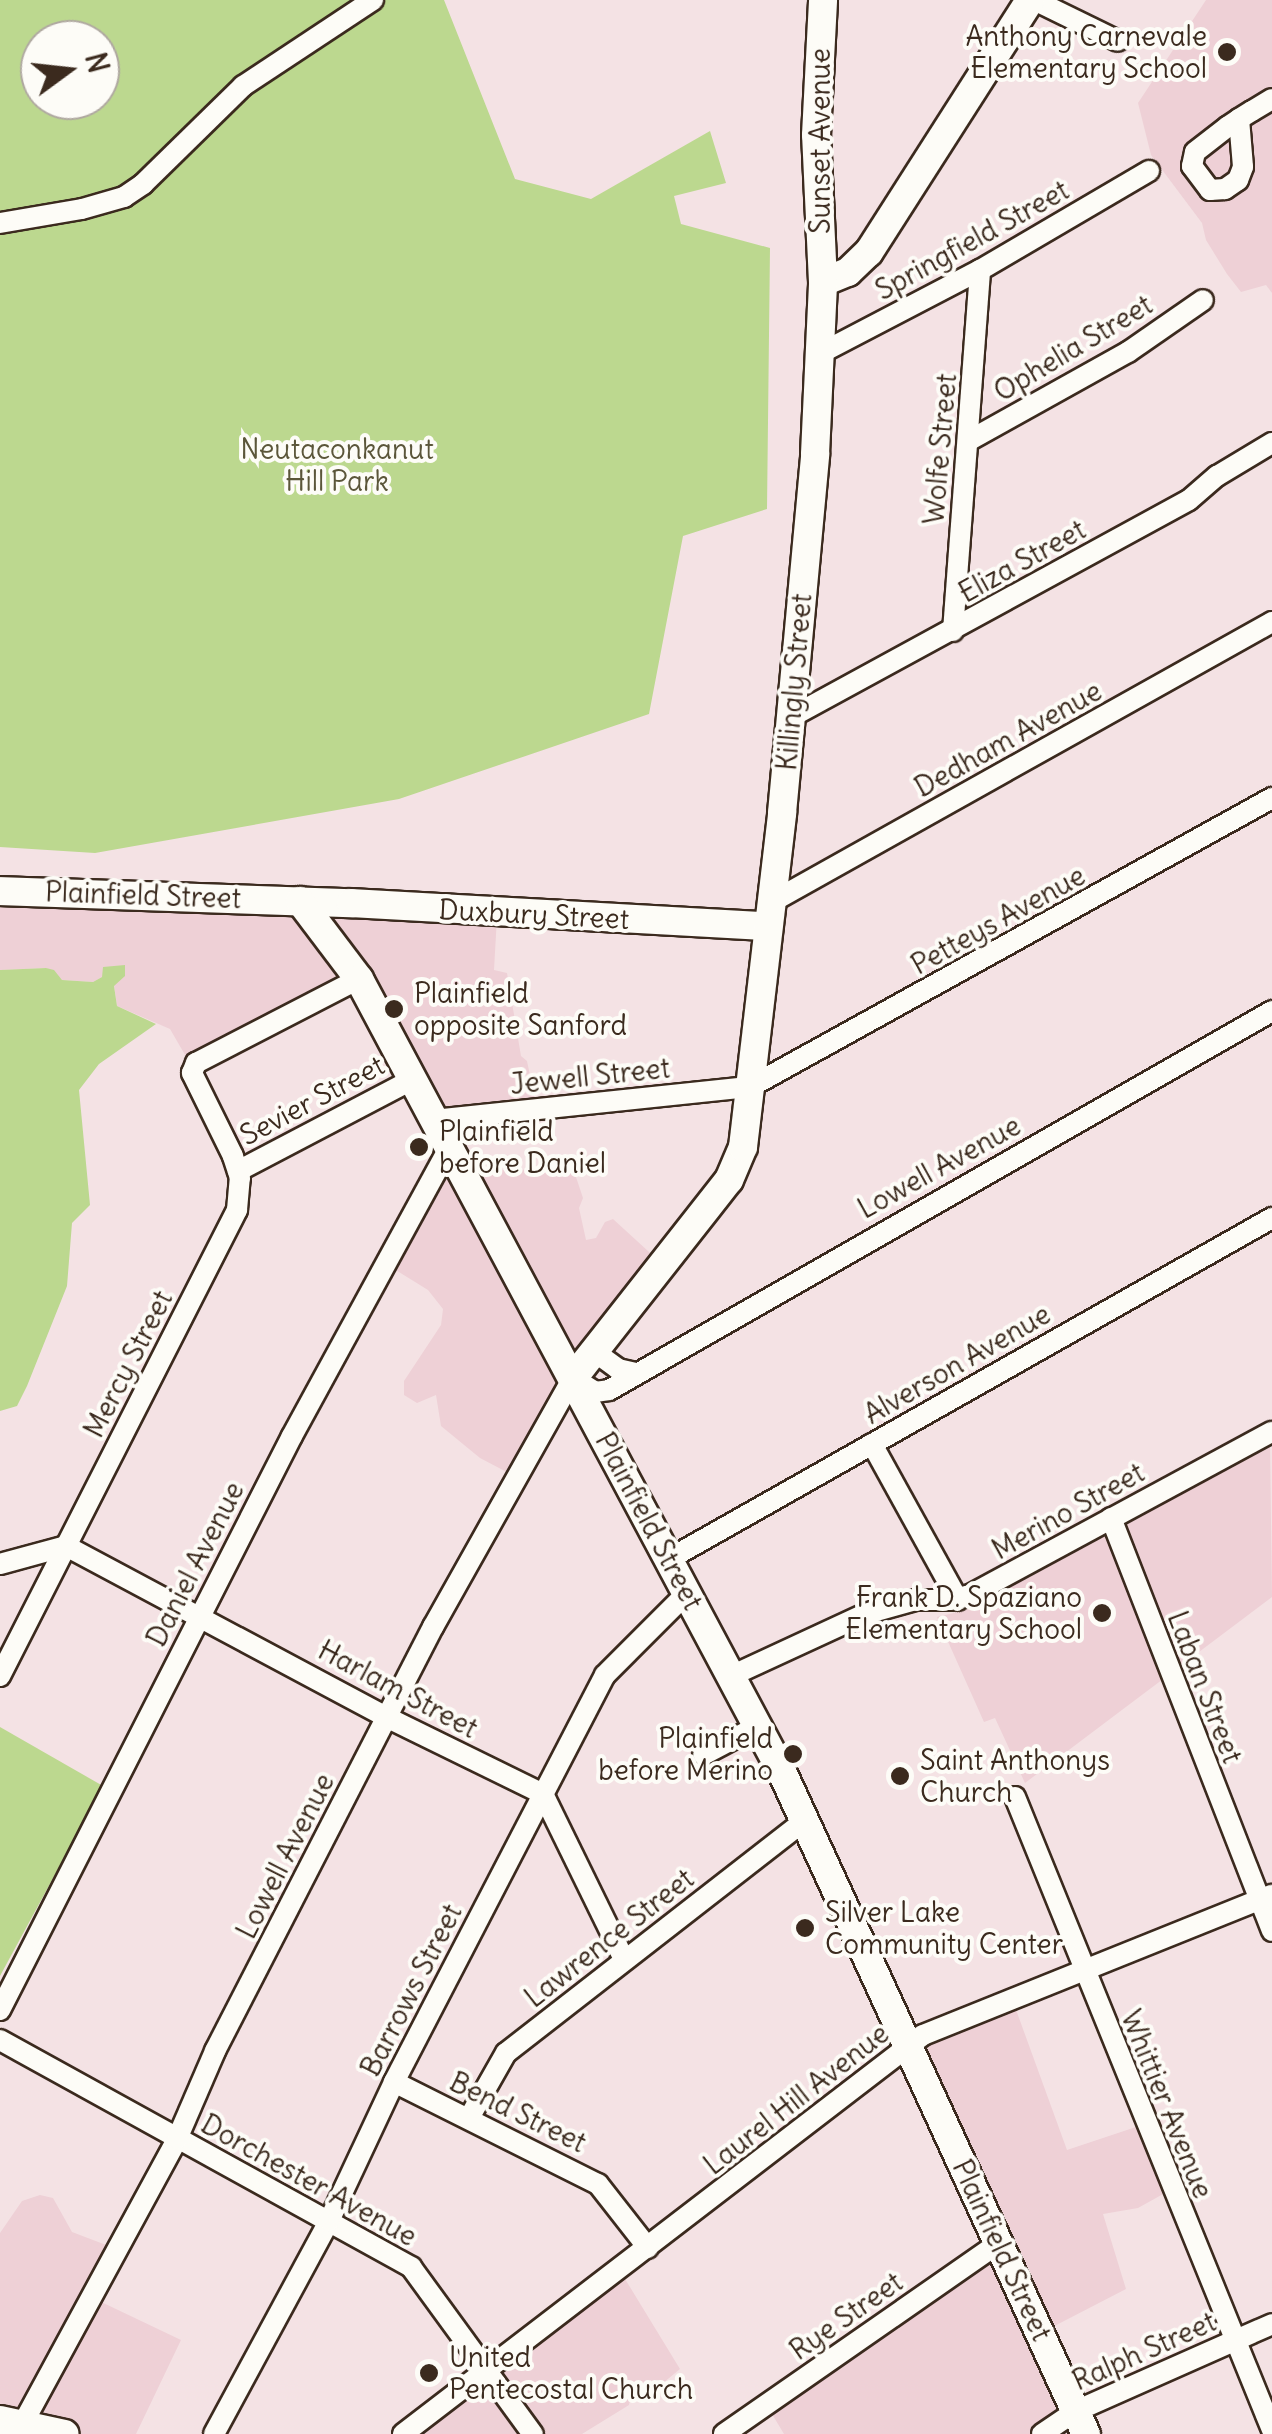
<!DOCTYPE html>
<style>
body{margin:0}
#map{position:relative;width:1272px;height:2434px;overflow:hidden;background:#f4e2e4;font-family:Delius,sans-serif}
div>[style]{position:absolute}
.built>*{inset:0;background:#eed0d6}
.green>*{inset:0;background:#bcd88f}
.roads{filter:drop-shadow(2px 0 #3b2a1e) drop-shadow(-2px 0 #3b2a1e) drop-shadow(0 2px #3b2a1e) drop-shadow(0 -2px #3b2a1e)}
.minor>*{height:20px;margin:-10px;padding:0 10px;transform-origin:10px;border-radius:10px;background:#fdfcf7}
.major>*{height:28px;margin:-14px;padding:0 14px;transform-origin:14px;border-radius:14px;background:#fdfcf7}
.dots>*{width:28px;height:28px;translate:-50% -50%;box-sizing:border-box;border:5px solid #fdfcf7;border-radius:50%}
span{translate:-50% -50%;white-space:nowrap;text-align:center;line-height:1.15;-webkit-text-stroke:8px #fdfcf7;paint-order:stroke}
.poi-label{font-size:28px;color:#3b2a1e}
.right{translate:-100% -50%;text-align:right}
.left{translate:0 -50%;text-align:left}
.street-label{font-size:28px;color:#3b2a1e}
.park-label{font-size:28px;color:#5b563a}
.north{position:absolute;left:20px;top:20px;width:100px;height:100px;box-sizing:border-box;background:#fdfcf7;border:2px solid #afa8a0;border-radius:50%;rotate:75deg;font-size:28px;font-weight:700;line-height:40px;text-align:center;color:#3b2a1e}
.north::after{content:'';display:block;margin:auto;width:35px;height:45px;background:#3b2a1e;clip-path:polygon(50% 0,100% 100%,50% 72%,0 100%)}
</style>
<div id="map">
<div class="built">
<i style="clip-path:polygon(1206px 0,1272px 0,1272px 293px,1266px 285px,1241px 292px,1227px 274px,1206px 240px,1202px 223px,1151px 155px,1138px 103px)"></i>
<i style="clip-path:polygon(0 891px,497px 917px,494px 970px,507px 973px,521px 1056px,527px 1061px,537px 1109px,434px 1122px,357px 987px,188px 1060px,170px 1029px,117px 1006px,114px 985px,102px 977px,93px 982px,62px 980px,46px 968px,0 970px)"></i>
<i style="clip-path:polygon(442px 1159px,465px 1185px,500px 1168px,509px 1173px,535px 1167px,541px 1171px,565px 1164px,574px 1171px,583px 1198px,579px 1208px,586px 1240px,596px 1238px,605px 1222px,613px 1219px,660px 1262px,518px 1478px,480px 1458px,441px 1426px,436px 1395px,417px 1403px,404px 1395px,404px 1381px,441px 1325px,443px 1309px,428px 1290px,386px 1264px)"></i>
<i style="clip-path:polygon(1270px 1445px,1272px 1597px,1025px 1783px,995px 1718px,984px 1722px,937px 1617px,970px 1609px)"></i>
<i style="clip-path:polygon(1011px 1996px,1067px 2150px,1139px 2126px,1165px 2193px,1138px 2208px,1103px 2214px,1126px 2289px,1037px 2335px,1069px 2405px,1039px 2434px,784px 2434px,769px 2409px,992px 2247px,906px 2053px)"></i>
<i style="clip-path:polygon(40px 2195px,53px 2198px,72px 2232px,114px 2248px,95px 2299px,181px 2340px,136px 2434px,58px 2434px,0 2420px,0 2233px,22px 2201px)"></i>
<i style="clip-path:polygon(622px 2274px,680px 2369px,657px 2388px,631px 2394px,629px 2405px,582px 2434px,396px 2434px)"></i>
</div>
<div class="green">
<i style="clip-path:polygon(evenodd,0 0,444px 0,515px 179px,591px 199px,710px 131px,726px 183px,674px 196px,681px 224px,770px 248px,767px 509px,683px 536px,649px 714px,399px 799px,95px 853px,0 847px,0 0,40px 40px,100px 40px,100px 100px,40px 100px,40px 40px)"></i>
<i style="clip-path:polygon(125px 965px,125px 976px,114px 986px,117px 1006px,156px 1024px,99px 1064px,79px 1090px,90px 1205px,72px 1223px,67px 1286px,27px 1386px,17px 1406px,0 1411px,0 970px,46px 968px,54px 970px,62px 980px,93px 982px,102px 977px,103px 967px)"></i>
<i style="clip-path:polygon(0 1727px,103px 1786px,0 1976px)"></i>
</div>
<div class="roads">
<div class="minor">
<i style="left:1034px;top:0;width:93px;rotate:26deg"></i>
<i style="left:1239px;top:119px;width:48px;rotate:85.2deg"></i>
<i style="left:1243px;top:167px;width:14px;rotate:111deg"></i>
<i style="left:1238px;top:180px;width:16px;rotate:145deg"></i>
<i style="left:1225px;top:189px;width:15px;rotate:176deg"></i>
<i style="left:1210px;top:190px;width:30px;rotate:-127deg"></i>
<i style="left:1192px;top:166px;width:14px;rotate:-78deg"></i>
<i style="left:1195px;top:152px;width:41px;rotate:-38deg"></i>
<i style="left:1227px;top:127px;width:14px;rotate:-34deg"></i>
<i style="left:1239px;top:119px;width:15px;rotate:-32deg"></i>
<i style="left:1252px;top:111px;width:23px;rotate:-31deg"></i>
<i style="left:0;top:223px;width:83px;rotate:-9.7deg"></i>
<i style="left:82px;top:209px;width:44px;rotate:-15.9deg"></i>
<i style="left:124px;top:197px;width:23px;rotate:-34deg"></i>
<i style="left:143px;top:184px;width:140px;rotate:-44.4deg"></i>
<i style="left:243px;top:86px;width:156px;rotate:-33.5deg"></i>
<i style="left:821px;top:353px;width:179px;rotate:-27.6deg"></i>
<i style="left:980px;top:270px;width:196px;rotate:-30.4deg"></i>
<i style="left:970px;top:440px;width:181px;rotate:-29.1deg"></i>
<i style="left:1128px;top:352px;width:91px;rotate:-34.7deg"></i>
<i style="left:953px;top:631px;width:362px;rotate:-85.7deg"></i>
<i style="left:791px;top:717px;width:453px;rotate:-28.6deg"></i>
<i style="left:1189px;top:500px;width:37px;rotate:-41deg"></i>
<i style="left:1217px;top:476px;width:64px;rotate:-31deg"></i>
<i style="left:770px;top:903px;width:575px;rotate:-29.24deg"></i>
<i style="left:434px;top:1120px;width:318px;rotate:-6deg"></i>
<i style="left:750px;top:1087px;width:597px;rotate:-28.97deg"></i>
<i style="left:238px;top:1171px;width:198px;rotate:-27.7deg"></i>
<i style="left:595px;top:1352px;width:29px;rotate:36deg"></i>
<i style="left:618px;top:1369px;width:17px;rotate:13deg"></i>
<i style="left:872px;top:1444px;width:178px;rotate:61.1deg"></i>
<i style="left:1111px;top:1518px;width:443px;rotate:68.7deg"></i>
<i style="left:669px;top:1559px;width:693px;rotate:-29.49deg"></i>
<i style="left:0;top:1564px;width:68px;rotate:-15.3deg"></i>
<i style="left:66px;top:1546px;width:363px;rotate:28.1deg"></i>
<i style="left:386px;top:1717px;width:175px;rotate:26.1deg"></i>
<i style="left:543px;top:1794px;width:184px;rotate:63.9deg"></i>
<i style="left:0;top:1676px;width:523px;rotate:-63.04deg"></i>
<i style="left:237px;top:1210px;width:32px;rotate:-85deg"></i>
<i style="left:240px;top:1178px;width:23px;rotate:-108deg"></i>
<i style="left:233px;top:1156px;width:93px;rotate:-116.3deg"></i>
<i style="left:192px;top:1073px;width:11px;rotate:-68deg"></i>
<i style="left:196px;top:1063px;width:183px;rotate:-27.3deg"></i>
<i style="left:731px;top:1676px;width:148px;rotate:-24.8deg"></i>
<i style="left:865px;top:1614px;width:53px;rotate:-15.4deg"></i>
<i style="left:916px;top:1600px;width:34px"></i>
<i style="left:950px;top:1600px;width:21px;rotate:-14deg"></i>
<i style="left:970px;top:1595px;width:343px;rotate:-28.4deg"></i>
<i style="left:703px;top:1755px;width:62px;rotate:-27.8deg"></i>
<i style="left:1015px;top:1797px;width:683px;rotate:67.9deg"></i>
<i style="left:0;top:2010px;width:644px;rotate:-63.04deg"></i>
<i style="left:292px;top:1436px;width:328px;rotate:-61.4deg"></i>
<i style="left:0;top:2040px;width:470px;rotate:28.9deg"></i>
<i style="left:411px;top:2267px;width:207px;rotate:53.9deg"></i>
<i style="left:394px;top:2082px;width:228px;rotate:26.6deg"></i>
<i style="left:598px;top:2184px;width:81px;rotate:52deg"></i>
<i style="left:469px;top:2118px;width:75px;rotate:-60.4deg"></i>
<i style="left:506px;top:2053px;width:379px;rotate:-37.9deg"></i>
<i style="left:22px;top:2425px;width:325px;rotate:-61.5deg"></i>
<i style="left:177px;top:2139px;width:96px;rotate:-66.6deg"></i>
<i style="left:215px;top:2051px;width:477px;rotate:-62.8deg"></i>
<i style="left:433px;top:1627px;width:286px;rotate:-60.7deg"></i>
<i style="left:573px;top:1378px;width:26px;rotate:32deg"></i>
<i style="left:595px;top:1392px;width:14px;rotate:-8deg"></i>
<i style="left:609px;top:1390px;width:764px;rotate:-29.75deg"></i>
<i style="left:214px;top:2434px;width:242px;rotate:-61.6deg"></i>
<i style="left:329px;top:2221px;width:153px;rotate:-64.9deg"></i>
<i style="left:394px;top:2082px;width:458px;rotate:-62.6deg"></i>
<i style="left:605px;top:1675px;width:116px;rotate:-45deg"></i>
<i style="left:403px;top:2434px;width:655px;rotate:-37.5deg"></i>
<i style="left:923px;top:2035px;width:376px;rotate:-21.9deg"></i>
<i style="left:724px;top:2434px;width:335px;rotate:-34.8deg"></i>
<i style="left:1042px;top:2434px;width:41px;rotate:-34.1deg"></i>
<i style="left:1076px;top:2411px;width:214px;rotate:-23.9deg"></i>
</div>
<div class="major">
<i style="left:823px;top:282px;width:27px;rotate:-22deg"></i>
<i style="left:848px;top:272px;width:29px;rotate:-44deg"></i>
<i style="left:869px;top:252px;width:299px;rotate:-57.4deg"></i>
<i style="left:0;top:891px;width:351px;rotate:2deg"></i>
<i style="left:351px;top:903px;width:418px;rotate:3.2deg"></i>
<i style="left:300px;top:901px;width:98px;rotate:52.9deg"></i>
<i style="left:359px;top:979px;width:901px;rotate:61.93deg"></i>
<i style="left:783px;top:1774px;width:726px;rotate:65.34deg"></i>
<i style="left:573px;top:1378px;width:252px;rotate:-51.8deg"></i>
<i style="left:729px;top:1180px;width:36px;rotate:-67deg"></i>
<i style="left:743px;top:1147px;width:336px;rotate:-83.3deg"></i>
<i style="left:782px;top:813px;width:361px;rotate:-84.7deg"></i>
<i style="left:815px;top:454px;width:172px;rotate:-87.3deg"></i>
<i style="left:823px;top:282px;width:147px;rotate:-92.7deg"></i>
<i style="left:816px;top:135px;width:135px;rotate:-87deg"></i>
<i style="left:0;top:2420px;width:66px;rotate:12.2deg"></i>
</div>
</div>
<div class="dots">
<i style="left:1227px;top:52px;background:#3b2a1e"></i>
<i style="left:394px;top:1009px;background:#3b2a1e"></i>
<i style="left:419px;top:1147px;background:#3b2a1e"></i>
<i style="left:1102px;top:1613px;background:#3b2a1e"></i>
<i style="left:793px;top:1754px;background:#3b2a1e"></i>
<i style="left:900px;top:1776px;background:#3b2a1e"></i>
<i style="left:805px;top:1928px;background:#3b2a1e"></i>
<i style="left:429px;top:2373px;background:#3b2a1e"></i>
</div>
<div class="poi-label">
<span class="right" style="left:1207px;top:52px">Anthony Carnevale<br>Elementary School</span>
<span class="left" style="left:414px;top:1009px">Plainfield<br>opposite Sanford</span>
<span class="left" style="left:439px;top:1147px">Plainfield<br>before Daniel</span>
<span class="right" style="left:1082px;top:1613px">Frank D. Spaziano<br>Elementary School</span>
<span class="right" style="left:773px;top:1754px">Plainfield<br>before Merino</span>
<span class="left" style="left:920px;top:1776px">Saint Anthonys<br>Church</span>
<span class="left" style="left:825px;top:1928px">Silver Lake<br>Community Center</span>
<span class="left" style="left:449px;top:2373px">United<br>Pentecostal Church</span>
</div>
<div class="street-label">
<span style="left:820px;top:141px;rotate:-90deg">Sunset Avenue</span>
<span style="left:972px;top:240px;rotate:-29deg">Springfield Street</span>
<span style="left:1073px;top:348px;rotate:-31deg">Ophelia Street</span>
<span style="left:940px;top:449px;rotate:-85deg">Wolfe Street</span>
<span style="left:1022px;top:561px;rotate:-29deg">Eliza Street</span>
<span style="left:794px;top:682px;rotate:-85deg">Killingly Street</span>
<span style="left:1008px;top:739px;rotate:-29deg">Dedham Avenue</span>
<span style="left:143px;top:895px;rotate:2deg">Plainfield Street</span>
<span style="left:534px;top:914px;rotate:3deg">Duxbury Street</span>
<span style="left:998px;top:920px;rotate:-29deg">Petteys Avenue</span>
<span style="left:590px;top:1076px;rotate:-6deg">Jewell Street</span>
<span style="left:312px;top:1100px;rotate:-28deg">Sevier Street</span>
<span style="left:939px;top:1167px;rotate:-29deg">Lowell Avenue</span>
<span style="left:128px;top:1364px;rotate:-63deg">Mercy Street</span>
<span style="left:957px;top:1364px;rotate:-30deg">Alverson Avenue</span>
<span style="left:1068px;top:1511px;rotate:-29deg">Merino Street</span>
<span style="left:649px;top:1521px;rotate:62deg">Plainfield Street</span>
<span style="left:195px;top:1564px;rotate:-63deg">Daniel Avenue</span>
<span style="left:1205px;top:1687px;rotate:69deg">Laban Street</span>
<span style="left:398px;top:1689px;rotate:28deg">Harlam Street</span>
<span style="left:285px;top:1856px;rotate:-63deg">Lowell Avenue</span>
<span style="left:609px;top:1938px;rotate:-38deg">Lawrence Street</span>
<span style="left:411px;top:1990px;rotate:-63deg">Barrows Street</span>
<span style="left:796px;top:2099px;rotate:-38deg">Laurel Hill Avenue</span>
<span style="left:1167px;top:2104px;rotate:68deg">Whittier Avenue</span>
<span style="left:518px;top:2112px;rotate:26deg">Bend Street</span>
<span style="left:309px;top:2180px;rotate:29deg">Dorchester Avenue</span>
<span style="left:1002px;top:2250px;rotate:65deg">Plainfield Street</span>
<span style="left:846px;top:2316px;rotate:-35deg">Rye Street</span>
<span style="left:1144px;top:2351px;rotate:-24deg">Ralph Street</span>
</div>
<div class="park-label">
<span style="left:337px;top:465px">Neutaconkanut<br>Hill Park</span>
</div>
<div class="north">N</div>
</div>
